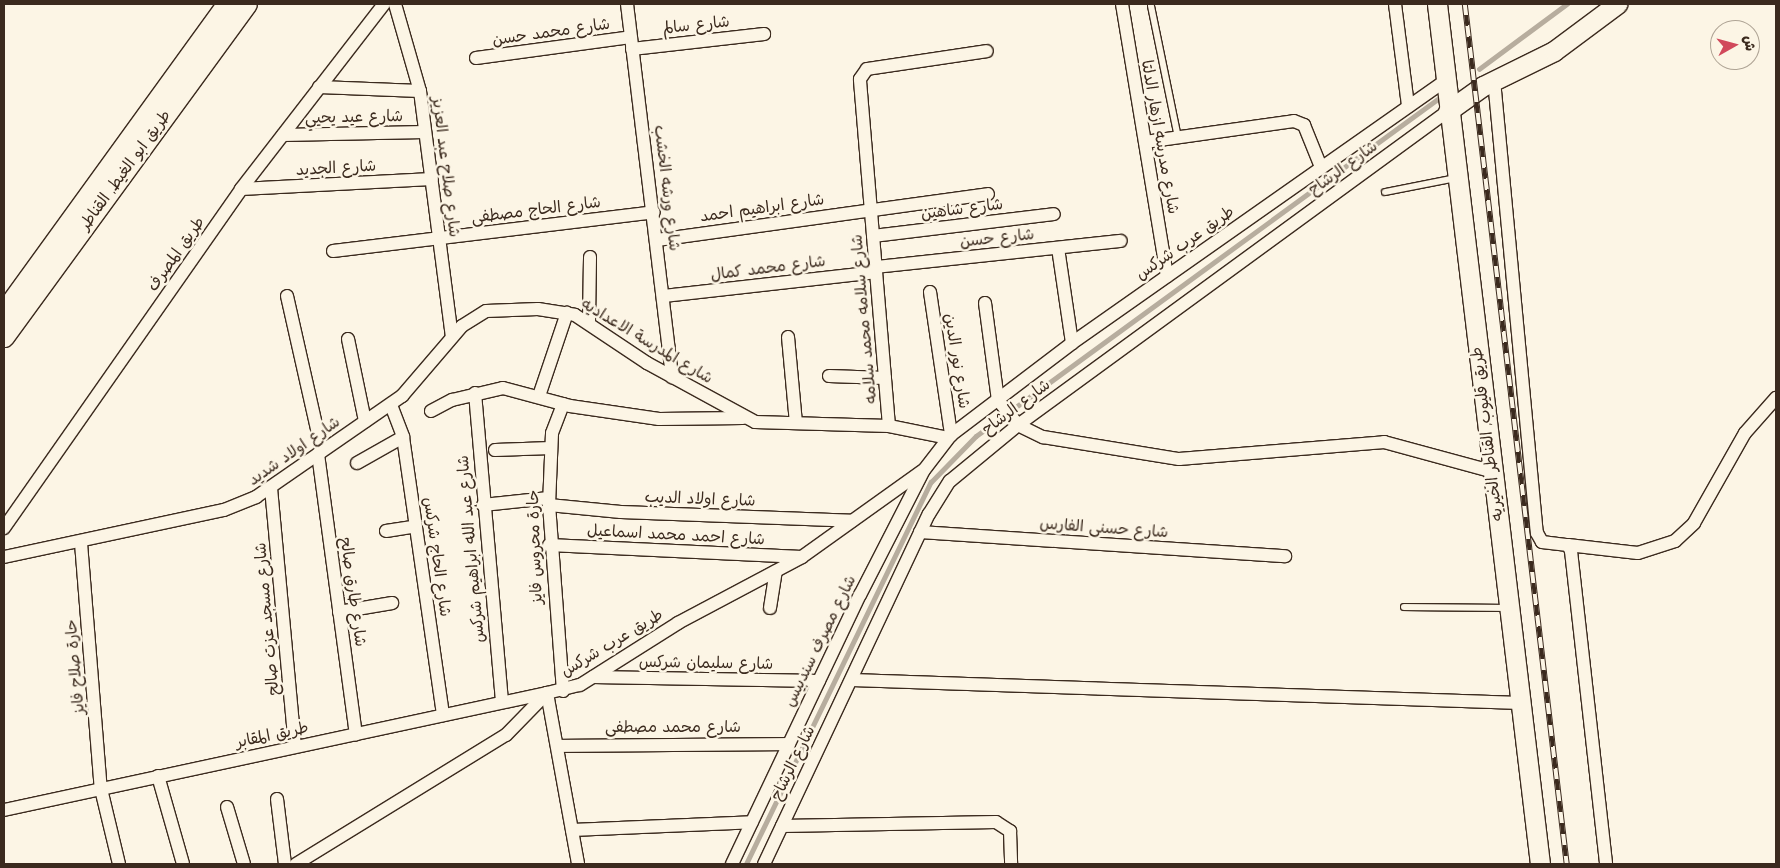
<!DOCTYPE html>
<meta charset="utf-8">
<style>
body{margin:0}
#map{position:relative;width:1780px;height:868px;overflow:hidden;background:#fcf5e5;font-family:"Comic Neue","Playpen Sans Arabic",sans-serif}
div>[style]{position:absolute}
.stream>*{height:4.5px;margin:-2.25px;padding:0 2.25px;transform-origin:2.25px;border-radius:2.25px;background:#b7ad9e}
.roads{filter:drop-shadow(1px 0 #3b2a1e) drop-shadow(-1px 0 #3b2a1e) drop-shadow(0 1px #3b2a1e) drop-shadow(0 -1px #3b2a1e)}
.lane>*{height:6px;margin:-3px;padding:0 3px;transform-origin:3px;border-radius:3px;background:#fcf5e5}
.street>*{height:12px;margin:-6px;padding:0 6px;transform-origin:6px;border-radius:6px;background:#fcf5e5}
.secondary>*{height:19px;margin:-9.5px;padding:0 9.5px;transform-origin:9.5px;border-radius:9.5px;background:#fcf5e5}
.rail>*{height:5.5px;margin-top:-2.75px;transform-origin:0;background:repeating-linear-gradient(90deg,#fcf5e5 0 11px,#3b2a1e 0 22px);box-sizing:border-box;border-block:1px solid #3b2a1e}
span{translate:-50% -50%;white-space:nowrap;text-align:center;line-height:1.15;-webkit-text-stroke:5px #fcf5e5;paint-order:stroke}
.street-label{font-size:16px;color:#3b2a1e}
.frame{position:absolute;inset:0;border:5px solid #3b2a1e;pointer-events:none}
.north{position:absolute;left:1710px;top:20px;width:50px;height:50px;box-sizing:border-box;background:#fcf5e5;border:1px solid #afa495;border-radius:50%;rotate:83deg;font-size:14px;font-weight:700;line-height:20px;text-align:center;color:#3b2a1e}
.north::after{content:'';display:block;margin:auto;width:18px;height:22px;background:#d1495b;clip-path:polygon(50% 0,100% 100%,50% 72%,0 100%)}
</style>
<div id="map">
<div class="stream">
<i style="left:1479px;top:69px;width:109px;rotate:-36.5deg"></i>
<i style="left:746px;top:864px;width:424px;rotate:-64.2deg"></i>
<i style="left:931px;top:482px;width:64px;rotate:-45.6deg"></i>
<i style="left:976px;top:436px;width:577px;rotate:-36.12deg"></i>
</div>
<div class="roads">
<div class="lane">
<i style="left:1151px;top:6px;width:135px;rotate:78.4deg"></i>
<i style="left:1385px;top:192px;width:72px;rotate:-11.2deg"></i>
<i style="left:1404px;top:607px;width:104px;rotate:0.6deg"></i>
</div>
<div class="street">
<i style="left:395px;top:4px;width:91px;rotate:74deg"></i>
<i style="left:420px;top:91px;width:248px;rotate:82.6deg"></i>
<i style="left:627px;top:4px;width:376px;rotate:83.1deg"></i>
<i style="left:1122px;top:4px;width:276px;rotate:80.6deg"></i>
<i style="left:1395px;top:4px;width:103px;rotate:82.7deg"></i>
<i style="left:632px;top:49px;width:133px;rotate:-6.5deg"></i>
<i style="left:476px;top:58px;width:156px;rotate:-7.7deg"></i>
<i style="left:1494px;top:80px;width:455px;rotate:84.6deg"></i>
<i style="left:1537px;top:533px;width:10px;rotate:61deg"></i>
<i style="left:1542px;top:542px;width:26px;rotate:7deg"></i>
<i style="left:1568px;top:545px;width:7px;rotate:63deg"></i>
<i style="left:1571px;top:551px;width:315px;rotate:83.6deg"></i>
<i style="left:319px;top:87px;width:101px;rotate:2.3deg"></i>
<i style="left:283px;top:135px;width:142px;rotate:-1.2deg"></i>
<i style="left:1145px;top:142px;width:150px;rotate:-8deg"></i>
<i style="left:1294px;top:121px;width:11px;rotate:22deg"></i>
<i style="left:1304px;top:125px;width:45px;rotate:68deg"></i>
<i style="left:241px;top:189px;width:191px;rotate:-3deg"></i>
<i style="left:873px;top:236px;width:182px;rotate:-6.9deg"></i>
<i style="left:657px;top:240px;width:334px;rotate:-7.9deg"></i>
<i style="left:1058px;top:248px;width:96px;rotate:81.6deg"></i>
<i style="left:333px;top:251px;width:323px;rotate:-6.9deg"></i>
<i style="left:876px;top:267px;width:246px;rotate:-6.1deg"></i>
<i style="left:930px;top:292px;width:145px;rotate:81.6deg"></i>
<i style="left:287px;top:296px;width:159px;rotate:77.3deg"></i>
<i style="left:663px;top:296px;width:214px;rotate:-6.4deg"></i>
<i style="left:985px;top:303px;width:98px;rotate:82.4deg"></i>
<i style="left:998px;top:400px;width:32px;rotate:51deg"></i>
<i style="left:1018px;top:425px;width:28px;rotate:26deg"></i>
<i style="left:1043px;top:437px;width:138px;rotate:9.2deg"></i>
<i style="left:1179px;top:459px;width:206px;rotate:-4.7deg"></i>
<i style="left:1384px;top:442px;width:111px;rotate:15.2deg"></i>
<i style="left:589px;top:322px;width:65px;rotate:-89.1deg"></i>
<i style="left:788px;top:337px;width:86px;rotate:84.7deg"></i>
<i style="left:348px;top:339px;width:84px;rotate:78.3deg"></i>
<i style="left:829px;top:376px;width:56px;rotate:2deg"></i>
<i style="left:475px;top:393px;width:310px;rotate:85deg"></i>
<i style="left:539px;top:396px;width:88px;rotate:-71.4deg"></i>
<i style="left:391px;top:405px;width:34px;rotate:69deg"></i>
<i style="left:403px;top:437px;width:281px;rotate:81.8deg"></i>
<i style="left:431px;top:411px;width:24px;rotate:-28deg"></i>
<i style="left:452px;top:400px;width:52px;rotate:-13.2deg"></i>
<i style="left:503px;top:388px;width:69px;rotate:15deg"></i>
<i style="left:570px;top:406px;width:90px;rotate:8.3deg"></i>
<i style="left:659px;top:419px;width:84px;rotate:-0.7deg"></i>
<i style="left:889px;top:426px;width:348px;rotate:-94.8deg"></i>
<i style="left:860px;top:79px;width:12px;rotate:-55deg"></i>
<i style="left:867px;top:69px;width:121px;rotate:-8.5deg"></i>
<i style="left:495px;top:450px;width:56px;rotate:-2deg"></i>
<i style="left:318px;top:454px;width:283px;rotate:82.3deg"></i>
<i style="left:357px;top:463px;width:53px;rotate:-29.5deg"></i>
<i style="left:271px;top:488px;width:259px;rotate:84.7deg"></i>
<i style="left:483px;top:505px;width:66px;rotate:-6.1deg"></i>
<i style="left:549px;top:505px;width:72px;rotate:5.6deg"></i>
<i style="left:621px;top:512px;width:231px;rotate:2.2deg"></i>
<i style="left:4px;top:528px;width:414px;rotate:-55deg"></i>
<i style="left:241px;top:189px;width:234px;rotate:-52.3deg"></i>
<i style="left:386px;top:531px;width:30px;rotate:-9deg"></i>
<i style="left:920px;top:532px;width:366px;rotate:3.8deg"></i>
<i style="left:81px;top:543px;width:247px;rotate:85.4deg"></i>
<i style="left:101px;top:789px;width:77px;rotate:76.5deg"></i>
<i style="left:549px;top:545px;width:253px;rotate:2.7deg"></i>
<i style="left:1568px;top:545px;width:70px;rotate:6.5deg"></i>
<i style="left:1638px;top:553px;width:39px;rotate:-18deg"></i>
<i style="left:1675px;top:541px;width:26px;rotate:-43deg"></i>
<i style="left:1694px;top:523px;width:103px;rotate:-60.5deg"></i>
<i style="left:1745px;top:433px;width:47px;rotate:-48.5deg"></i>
<i style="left:4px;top:557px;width:225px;rotate:-12.1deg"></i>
<i style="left:224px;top:510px;width:35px;rotate:-22deg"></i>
<i style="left:256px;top:497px;width:178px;rotate:-34.7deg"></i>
<i style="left:402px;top:396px;width:92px;rotate:-49.4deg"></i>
<i style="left:462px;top:326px;width:28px;rotate:-32deg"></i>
<i style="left:486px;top:311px;width:52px;rotate:-2.2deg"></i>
<i style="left:538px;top:309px;width:37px;rotate:9deg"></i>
<i style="left:575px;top:315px;width:87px;rotate:33.7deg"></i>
<i style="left:647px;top:363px;width:123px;rotate:28.6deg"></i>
<i style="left:755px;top:422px;width:134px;rotate:1.7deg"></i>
<i style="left:889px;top:426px;width:60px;rotate:11.5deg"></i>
<i style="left:770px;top:608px;width:37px;rotate:-81deg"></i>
<i style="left:339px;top:612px;width:54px;rotate:-9.6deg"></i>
<i style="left:593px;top:677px;width:226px;rotate:1deg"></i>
<i style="left:852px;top:680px;width:669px;rotate:1.97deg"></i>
<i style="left:563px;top:691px;width:187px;rotate:-94.3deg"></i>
<i style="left:549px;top:505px;width:72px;rotate:-87.6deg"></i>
<i style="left:552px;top:433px;width:31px;rotate:-69deg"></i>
<i style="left:557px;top:746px;width:232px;rotate:-0.5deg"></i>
<i style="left:158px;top:776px;width:91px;rotate:74.1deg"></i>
<i style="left:277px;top:799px;width:65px;rotate:83deg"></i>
<i style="left:227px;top:807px;width:59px;rotate:73.4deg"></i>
<i style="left:4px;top:810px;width:555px;rotate:-12.16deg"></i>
<i style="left:547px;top:693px;width:174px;rotate:79.7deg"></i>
<i style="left:782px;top:826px;width:214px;rotate:-1.1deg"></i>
<i style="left:996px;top:822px;width:17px;rotate:33deg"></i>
<i style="left:1010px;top:831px;width:33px;rotate:88deg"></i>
<i style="left:572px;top:830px;width:180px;rotate:-2.5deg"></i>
<i style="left:296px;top:864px;width:246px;rotate:-31.6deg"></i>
<i style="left:506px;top:735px;width:59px;rotate:-45.7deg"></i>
<i style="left:547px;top:693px;width:34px;rotate:-14deg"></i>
<i style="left:580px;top:685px;width:116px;rotate:-32.3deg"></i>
<i style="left:678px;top:623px;width:140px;rotate:-28deg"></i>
<i style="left:802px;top:557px;width:148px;rotate:-35.6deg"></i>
<i style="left:732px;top:864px;width:298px;rotate:-64.6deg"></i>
<i style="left:860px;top:595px;width:140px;rotate:-62.9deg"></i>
<i style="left:924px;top:470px;width:44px;rotate:-52.4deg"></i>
<i style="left:951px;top:435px;width:152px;rotate:-37.2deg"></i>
<i style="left:1072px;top:343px;width:456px;rotate:-35.1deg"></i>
<i style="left:764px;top:864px;width:387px;rotate:-64.8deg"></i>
<i style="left:929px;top:514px;width:39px;rotate:-58deg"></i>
<i style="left:950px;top:481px;width:88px;rotate:-39.5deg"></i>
<i style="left:1018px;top:425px;width:532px;rotate:-36.14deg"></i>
</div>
<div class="secondary">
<i style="left:1437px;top:4px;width:866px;rotate:83.17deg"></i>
<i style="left:1448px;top:111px;width:43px;rotate:-35.5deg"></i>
<i style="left:1483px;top:86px;width:79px;rotate:-26.2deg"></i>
<i style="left:1554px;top:51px;width:79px;rotate:-36.7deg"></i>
<i style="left:4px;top:311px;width:379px;rotate:-54.1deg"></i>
<i style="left:4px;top:337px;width:412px;rotate:-53.9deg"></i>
</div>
</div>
<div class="rail">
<i style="left:1465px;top:4px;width:866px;rotate:83.24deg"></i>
</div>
<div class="street-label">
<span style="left:696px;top:25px;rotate:-6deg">شارع سالم</span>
<span style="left:551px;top:32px;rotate:-8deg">شارع محمد حسن</span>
<span style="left:354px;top:117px;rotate:-1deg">شارع عيد يحيي</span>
<span style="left:1160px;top:137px;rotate:80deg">شارع مدرسه ازهار الدلتا</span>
<span style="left:446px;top:167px;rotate:83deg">شارع صلاح عبد العزيز</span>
<span style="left:336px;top:168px;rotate:-3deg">شارع الجديد</span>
<span style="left:1343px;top:168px;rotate:-36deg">شارع الرشاح</span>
<span style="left:125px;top:170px;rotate:-54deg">طريق ابو الغيط, القناطر</span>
<span style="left:667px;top:188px;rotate:83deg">شارع ورشه الخشب</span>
<span style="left:762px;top:208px;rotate:-8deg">شارع ابراهيم احمد</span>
<span style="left:962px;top:209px;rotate:-7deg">شارع شاهين</span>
<span style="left:536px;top:210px;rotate:-7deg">شارع الحاج مصطفى</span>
<span style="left:997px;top:238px;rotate:-6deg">شارع حسن</span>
<span style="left:1185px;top:243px;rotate:-35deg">طريق عرب شركس</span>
<span style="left:176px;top:254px;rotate:-55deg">طريق المصرف</span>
<span style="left:768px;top:268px;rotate:-7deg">شارع محمد كمال</span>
<span style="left:864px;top:319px;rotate:-95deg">شارع سلامه محمد سلامه</span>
<span style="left:647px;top:341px;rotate:31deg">شارع المدرسة الاعداديه</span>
<span style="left:957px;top:361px;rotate:81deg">شارع نور الدين</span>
<span style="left:1016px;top:407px;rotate:-37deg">شارع الرشاح</span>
<span style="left:1487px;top:434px;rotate:-97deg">طريق قليوب, القناطر الخيريه</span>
<span style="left:294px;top:451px;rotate:-35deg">شارع اولاد شديد</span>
<span style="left:700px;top:499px;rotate:2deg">شارع اولاد الديب</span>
<span style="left:1104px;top:528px;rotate:4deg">شارع حسنى الفارس</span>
<span style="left:676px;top:535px;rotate:3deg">شارع احمد محمد اسماعيل</span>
<span style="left:535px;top:547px;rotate:-92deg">حارة محروس فايز</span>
<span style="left:471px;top:549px;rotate:-95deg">شارع عبد الله ابراهيم شركس</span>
<span style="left:437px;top:557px;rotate:82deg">شارع الحاج شركس</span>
<span style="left:353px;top:592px;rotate:82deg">شارع طارق صالح</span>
<span style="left:267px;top:619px;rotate:-95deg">شارع مسجد عزت صالح</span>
<span style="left:820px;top:641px;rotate:-64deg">شارع مصرف سندبيس</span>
<span style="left:612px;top:643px;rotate:-31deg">طريق عرب شركس</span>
<span style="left:706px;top:663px;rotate:1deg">شارع سليمان شركس</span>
<span style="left:75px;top:667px;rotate:-95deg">حارة صلاح فايز</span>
<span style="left:673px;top:727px">شارع محمد مصطفى</span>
<span style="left:272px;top:735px;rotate:-12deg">طريق المقابر</span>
<span style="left:793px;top:763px;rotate:-64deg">شارع الرشاح</span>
</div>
<div class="frame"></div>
<div class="north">ش</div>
</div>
